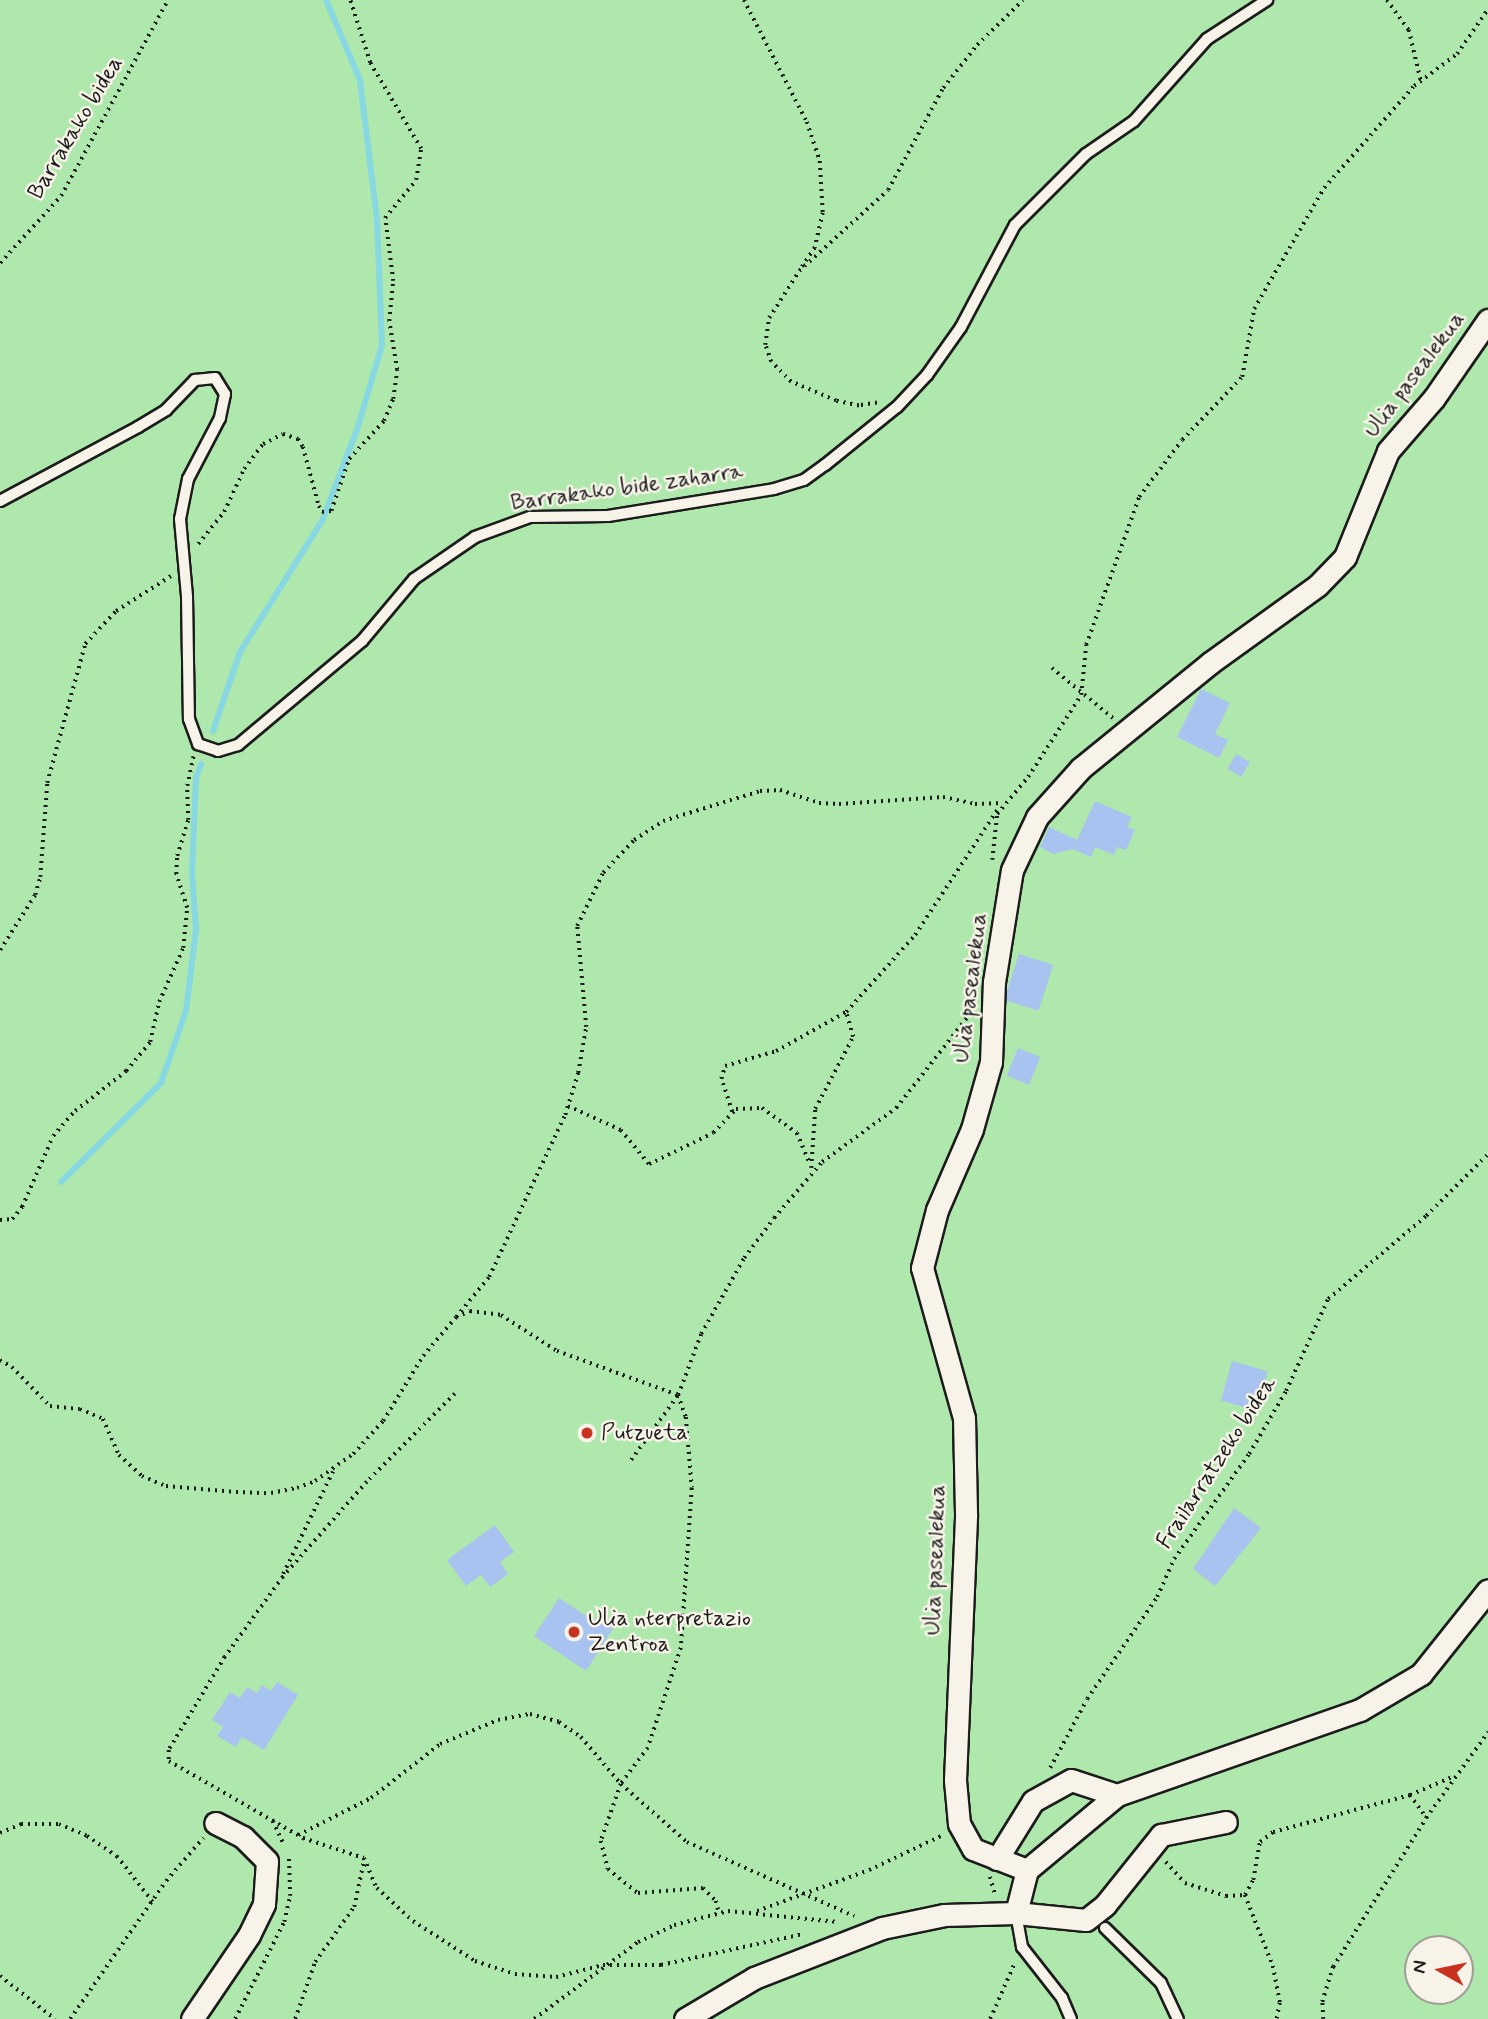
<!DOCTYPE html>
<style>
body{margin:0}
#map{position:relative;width:1488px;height:2019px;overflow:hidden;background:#e0e5ea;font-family:Mynerve,sans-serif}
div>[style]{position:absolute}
.green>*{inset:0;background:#afe8ac}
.stream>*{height:6px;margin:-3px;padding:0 3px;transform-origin:3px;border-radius:3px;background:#87d8e2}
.building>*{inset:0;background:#a9c3f0;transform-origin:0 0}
.path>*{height:3.5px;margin-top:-1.75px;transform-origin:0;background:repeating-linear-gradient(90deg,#1c1c1c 0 2px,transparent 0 7px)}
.roads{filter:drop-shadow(2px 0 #1c1c1c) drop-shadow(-2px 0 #1c1c1c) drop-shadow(0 2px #1c1c1c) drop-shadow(0 -2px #1c1c1c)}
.lane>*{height:10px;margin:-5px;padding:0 5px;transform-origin:5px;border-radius:5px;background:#f7f3e8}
.street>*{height:21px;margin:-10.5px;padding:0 10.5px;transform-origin:10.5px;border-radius:10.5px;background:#f7f3e8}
.dots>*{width:19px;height:19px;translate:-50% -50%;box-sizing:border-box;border:4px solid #f7f3e8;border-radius:50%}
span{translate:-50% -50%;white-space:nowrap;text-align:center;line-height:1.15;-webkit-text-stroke:5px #f7f3e8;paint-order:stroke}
.street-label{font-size:23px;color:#1c1c1c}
.poi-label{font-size:23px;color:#1c1c1c}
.left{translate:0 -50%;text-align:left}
.north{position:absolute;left:1404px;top:1935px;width:70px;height:70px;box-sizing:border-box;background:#f7f3e8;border:2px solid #9f9d96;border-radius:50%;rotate:279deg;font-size:19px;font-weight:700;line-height:28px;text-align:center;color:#1c1c1c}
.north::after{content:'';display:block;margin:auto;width:24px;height:32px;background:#c8321e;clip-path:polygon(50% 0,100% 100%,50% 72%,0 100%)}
</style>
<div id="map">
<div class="green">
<i style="clip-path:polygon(evenodd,0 0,1488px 0,1488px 2019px,0 2019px,0 0,1418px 1949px,1460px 1949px,1460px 1991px,1418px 1991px,1418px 1949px)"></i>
</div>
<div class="stream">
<i style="left:213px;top:731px;width:83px;rotate:-71.1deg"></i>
<i style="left:240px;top:652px;width:155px;rotate:-58deg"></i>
<i style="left:322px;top:521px;width:97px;rotate:-69deg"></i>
<i style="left:357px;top:430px;width:89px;rotate:-73.6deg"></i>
<i style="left:382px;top:345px;width:126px;rotate:-92.3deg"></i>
<i style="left:377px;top:219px;width:140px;rotate:-97deg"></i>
<i style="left:360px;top:80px;width:87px;rotate:-113deg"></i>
<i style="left:61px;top:1182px;width:141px;rotate:-44.7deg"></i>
<i style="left:161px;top:1083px;width:76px;rotate:-70.9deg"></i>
<i style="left:186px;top:1011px;width:83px;rotate:-83deg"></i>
<i style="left:196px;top:929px;width:56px;rotate:-94.1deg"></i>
<i style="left:192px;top:873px;width:95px;rotate:-87.6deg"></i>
<i style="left:196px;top:778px;width:15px;rotate:-70deg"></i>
</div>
<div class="building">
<i style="clip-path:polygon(1201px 689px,1230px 703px,1215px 734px,1228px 740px,1219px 758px,1177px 737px)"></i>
<i style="left:1236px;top:754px;width:16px;height:17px;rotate:30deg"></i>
<i style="clip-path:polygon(1095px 801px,1132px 817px,1127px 827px,1135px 830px,1126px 850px,1117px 847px,1114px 855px,1095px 847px,1091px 857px,1073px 849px,1053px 854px,1040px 847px,1049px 827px,1077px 840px)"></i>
<i style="left:1019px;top:954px;width:36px;height:48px;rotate:18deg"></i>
<i style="left:1018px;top:1048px;width:24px;height:30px;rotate:22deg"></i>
<i style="left:1232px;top:1361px;width:37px;height:41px;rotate:16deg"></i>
<i style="clip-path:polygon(1234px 1508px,1261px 1528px,1215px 1586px,1193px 1569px)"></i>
<i style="clip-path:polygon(495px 1525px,514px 1552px,500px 1562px,508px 1574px,490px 1587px,481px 1575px,466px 1586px,447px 1560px)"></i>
<i style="clip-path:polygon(559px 1598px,594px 1621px,598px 1617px,614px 1627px,586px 1671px,534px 1636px)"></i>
<i style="clip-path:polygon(277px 1682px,298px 1695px,264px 1750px,242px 1737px,236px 1747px,217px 1736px,223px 1727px,212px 1720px,230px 1692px,240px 1698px,247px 1687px,257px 1693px,262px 1685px,271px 1691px)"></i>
</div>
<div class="path">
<i style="left:744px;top:0;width:137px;rotate:62.7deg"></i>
<i style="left:807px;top:122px;width:41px;rotate:71.6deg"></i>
<i style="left:820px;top:161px;width:52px;rotate:86.7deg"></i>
<i style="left:823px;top:213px;width:36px;rotate:103deg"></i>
<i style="left:815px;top:248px;width:23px;rotate:124deg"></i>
<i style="left:1387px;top:0;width:37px;rotate:54deg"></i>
<i style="left:1409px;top:30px;width:52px;rotate:76.8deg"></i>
<i style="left:0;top:263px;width:91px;rotate:-47.7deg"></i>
<i style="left:61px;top:196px;width:223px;rotate:-61.4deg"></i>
<i style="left:877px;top:403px;width:18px;rotate:171deg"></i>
<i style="left:859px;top:406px;width:24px;rotate:-168deg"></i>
<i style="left:836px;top:401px;width:49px;rotate:-157.1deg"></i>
<i style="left:791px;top:382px;width:28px;rotate:-135deg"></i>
<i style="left:771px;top:362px;width:18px;rotate:-109deg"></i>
<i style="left:765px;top:345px;width:27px;rotate:-82deg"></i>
<i style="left:769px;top:318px;width:56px;rotate:-57.4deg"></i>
<i style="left:799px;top:271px;width:120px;rotate:-42.3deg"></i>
<i style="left:888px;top:190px;width:116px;rotate:-61.7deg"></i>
<i style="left:943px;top:88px;width:55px;rotate:-51.7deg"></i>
<i style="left:977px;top:45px;width:64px;rotate:-44.4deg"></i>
<i style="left:198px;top:544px;width:41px;rotate:-50.9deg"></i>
<i style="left:224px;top:512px;width:47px;rotate:-65.1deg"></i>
<i style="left:244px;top:469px;width:31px;rotate:-53deg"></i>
<i style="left:263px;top:444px;width:22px;rotate:-27deg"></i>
<i style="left:283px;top:434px;width:16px;rotate:18deg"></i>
<i style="left:298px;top:439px;width:9px;rotate:58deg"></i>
<i style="left:303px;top:447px;width:61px;rotate:74.8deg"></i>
<i style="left:319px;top:506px;width:7px;rotate:63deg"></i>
<i style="left:322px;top:512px;width:9px;rotate:-6deg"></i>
<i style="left:331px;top:511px;width:55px;rotate:-70.9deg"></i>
<i style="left:349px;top:459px;width:52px;rotate:-47.4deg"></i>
<i style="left:384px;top:421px;width:24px;rotate:-68deg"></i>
<i style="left:393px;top:399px;width:29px;rotate:-82deg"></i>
<i style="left:397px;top:370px;width:50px;rotate:-99.3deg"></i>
<i style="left:389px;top:321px;width:40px;rotate:-84.3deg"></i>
<i style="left:393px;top:281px;width:64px;rotate:-97.2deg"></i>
<i style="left:385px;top:218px;width:49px;rotate:-50.8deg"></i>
<i style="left:416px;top:180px;width:31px;rotate:-81deg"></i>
<i style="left:421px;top:149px;width:100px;rotate:-120.7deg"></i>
<i style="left:370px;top:63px;width:66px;rotate:-107.6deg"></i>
<i style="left:1052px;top:668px;width:79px;rotate:39.3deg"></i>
<i style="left:992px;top:860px;width:46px;rotate:-83.8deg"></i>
<i style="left:997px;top:814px;width:48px;rotate:-50deg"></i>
<i style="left:1028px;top:777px;width:98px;rotate:-57.1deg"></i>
<i style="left:1081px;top:695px;width:50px;rotate:-84.3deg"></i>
<i style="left:1086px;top:645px;width:157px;rotate:-70.3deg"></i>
<i style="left:1139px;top:497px;width:71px;rotate:-53deg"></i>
<i style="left:1182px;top:440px;width:87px;rotate:-46.4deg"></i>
<i style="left:1242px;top:377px;width:69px;rotate:-80deg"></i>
<i style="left:1254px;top:309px;width:140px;rotate:-60deg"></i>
<i style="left:1324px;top:188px;width:136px;rotate:-48.6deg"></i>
<i style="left:1414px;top:86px;width:54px;rotate:-36.7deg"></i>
<i style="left:1457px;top:54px;width:55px;rotate:-55.4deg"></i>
<i style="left:0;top:950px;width:65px;rotate:-57.5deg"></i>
<i style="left:35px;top:895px;width:19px;rotate:-74deg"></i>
<i style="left:40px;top:877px;width:94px;rotate:-85.7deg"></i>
<i style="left:47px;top:783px;width:144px;rotate:-74.7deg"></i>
<i style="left:85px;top:644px;width:45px;rotate:-46.8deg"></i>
<i style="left:116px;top:611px;width:65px;rotate:-32.5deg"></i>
<i style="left:568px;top:1106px;width:58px;rotate:24.4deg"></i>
<i style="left:621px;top:1130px;width:44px;rotate:50.5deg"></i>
<i style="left:649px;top:1164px;width:71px;rotate:-25.8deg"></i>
<i style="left:713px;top:1133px;width:33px;rotate:-46deg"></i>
<i style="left:736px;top:1109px;width:26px;rotate:-2deg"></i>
<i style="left:762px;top:1108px;width:43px;rotate:35.5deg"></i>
<i style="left:797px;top:1133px;width:34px;rotate:67deg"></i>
<i style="left:732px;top:1112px;width:35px;rotate:-108deg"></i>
<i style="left:721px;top:1079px;width:14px;rotate:-73deg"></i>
<i style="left:725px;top:1066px;width:53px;rotate:-16.4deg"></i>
<i style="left:776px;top:1051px;width:80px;rotate:-29.1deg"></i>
<i style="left:811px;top:1168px;width:59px;rotate:-86.1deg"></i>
<i style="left:815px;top:1109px;width:81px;rotate:-62.2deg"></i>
<i style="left:853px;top:1037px;width:26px;rotate:-106deg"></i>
<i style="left:846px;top:1012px;width:103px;rotate:-48.1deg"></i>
<i style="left:915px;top:935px;width:153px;rotate:-56.7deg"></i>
<i style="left:0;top:1220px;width:12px;rotate:-5deg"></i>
<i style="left:12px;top:1219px;width:16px;rotate:-50deg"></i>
<i style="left:22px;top:1207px;width:77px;rotate:-66.4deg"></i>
<i style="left:53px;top:1136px;width:33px;rotate:-49deg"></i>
<i style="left:75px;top:1111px;width:65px;rotate:-38.1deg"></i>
<i style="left:126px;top:1071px;width:38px;rotate:-50deg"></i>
<i style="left:150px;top:1042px;width:41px;rotate:-77.3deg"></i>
<i style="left:159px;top:1002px;width:59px;rotate:-66deg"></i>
<i style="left:183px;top:948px;width:40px;rotate:-84.3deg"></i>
<i style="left:187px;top:908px;width:36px;rotate:-108deg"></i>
<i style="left:176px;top:874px;width:18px;rotate:-87deg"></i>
<i style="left:177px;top:856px;width:38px;rotate:-73deg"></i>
<i style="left:188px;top:820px;width:34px;rotate:-92deg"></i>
<i style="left:187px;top:786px;width:30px;rotate:-78deg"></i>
<i style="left:456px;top:1317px;width:52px;rotate:-50.5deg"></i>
<i style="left:489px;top:1277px;width:179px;rotate:-64.9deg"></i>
<i style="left:565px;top:1115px;width:44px;rotate:-72.8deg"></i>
<i style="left:578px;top:1073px;width:47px;rotate:-80.1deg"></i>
<i style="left:586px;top:1027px;width:101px;rotate:-95.1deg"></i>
<i style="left:577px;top:926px;width:59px;rotate:-63.9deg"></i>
<i style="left:603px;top:873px;width:45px;rotate:-46.8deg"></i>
<i style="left:634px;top:840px;width:35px;rotate:-33deg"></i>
<i style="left:663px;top:821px;width:102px;rotate:-17.2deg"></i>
<i style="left:760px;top:791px;width:20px;rotate:-3deg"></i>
<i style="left:780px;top:790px;width:41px;rotate:18.4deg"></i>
<i style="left:819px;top:803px;width:20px;rotate:3deg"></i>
<i style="left:839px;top:804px;width:104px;rotate:-3.9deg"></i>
<i style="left:943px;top:797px;width:33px;rotate:12deg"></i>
<i style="left:975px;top:804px;width:28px;rotate:-2deg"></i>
<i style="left:0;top:1360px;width:14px;rotate:30deg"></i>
<i style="left:12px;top:1367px;width:54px;rotate:45.7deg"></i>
<i style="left:50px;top:1406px;width:30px;rotate:6deg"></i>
<i style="left:80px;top:1409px;width:25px;rotate:23deg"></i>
<i style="left:103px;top:1419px;width:39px;rotate:66deg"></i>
<i style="left:119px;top:1455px;width:31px;rotate:42deg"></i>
<i style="left:142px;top:1476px;width:26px;rotate:23deg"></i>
<i style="left:166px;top:1486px;width:70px;rotate:4.9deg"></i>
<i style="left:236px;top:1492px;width:35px;rotate:2deg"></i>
<i style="left:271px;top:1493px;width:26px;rotate:-11deg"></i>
<i style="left:297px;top:1488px;width:19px;rotate:-21deg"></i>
<i style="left:315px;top:1481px;width:47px;rotate:-35.4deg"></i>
<i style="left:353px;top:1454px;width:45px;rotate:-47.7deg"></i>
<i style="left:383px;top:1421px;width:76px;rotate:-58.4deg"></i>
<i style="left:423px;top:1356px;width:51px;rotate:-49.8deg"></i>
<i style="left:456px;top:1317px;width:15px;rotate:-23deg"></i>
<i style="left:470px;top:1311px;width:31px;rotate:7deg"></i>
<i style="left:501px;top:1315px;width:67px;rotate:32.7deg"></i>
<i style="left:557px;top:1351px;width:129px;rotate:20deg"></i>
<i style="left:455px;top:1394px;width:124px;rotate:135deg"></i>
<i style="left:367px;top:1482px;width:127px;rotate:131.5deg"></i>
<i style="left:283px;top:1577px;width:99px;rotate:125.9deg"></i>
<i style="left:225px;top:1657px;width:109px;rotate:121.1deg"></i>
<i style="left:169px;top:1750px;width:11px;rotate:90deg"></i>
<i style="left:169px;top:1761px;width:155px;rotate:29.9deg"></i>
<i style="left:303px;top:1838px;width:64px;rotate:18.2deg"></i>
<i style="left:364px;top:1858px;width:33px;rotate:67deg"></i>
<i style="left:377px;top:1888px;width:49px;rotate:42.5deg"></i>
<i style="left:413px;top:1921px;width:74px;rotate:32.8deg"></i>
<i style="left:475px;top:1961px;width:42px;rotate:18deg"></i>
<i style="left:515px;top:1974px;width:41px;rotate:4.2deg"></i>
<i style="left:556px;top:1977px;width:49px;rotate:-14.3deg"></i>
<i style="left:603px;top:1965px;width:58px"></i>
<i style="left:661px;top:1965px;width:145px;rotate:-12.3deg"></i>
<i style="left:678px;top:1395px;width:23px;rotate:70deg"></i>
<i style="left:686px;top:1417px;width:71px;rotate:85.2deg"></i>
<i style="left:692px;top:1488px;width:160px;rotate:93.9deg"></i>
<i style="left:681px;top:1648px;width:105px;rotate:108.3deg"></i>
<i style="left:648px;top:1748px;width:45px;rotate:126.9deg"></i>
<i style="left:621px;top:1784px;width:88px;rotate:41.3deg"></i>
<i style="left:687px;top:1842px;width:183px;rotate:23.9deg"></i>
<i style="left:631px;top:1460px;width:80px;rotate:-54.1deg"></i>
<i style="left:678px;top:1395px;width:65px;rotate:-69.3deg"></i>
<i style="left:701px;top:1334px;width:87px;rotate:-60.5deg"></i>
<i style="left:744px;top:1258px;width:50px;rotate:-53.1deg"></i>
<i style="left:774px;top:1218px;width:74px;rotate:-49.4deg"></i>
<i style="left:822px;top:1162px;width:92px;rotate:-36.1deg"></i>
<i style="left:896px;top:1108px;width:123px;rotate:-51.9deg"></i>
<i style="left:283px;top:1574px;width:114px;rotate:-64.1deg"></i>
<i style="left:1050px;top:1768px;width:78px;rotate:-61.8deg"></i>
<i style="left:1087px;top:1699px;width:124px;rotate:-55.5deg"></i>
<i style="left:1157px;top:1597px;width:42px;rotate:-65.9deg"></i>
<i style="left:1174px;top:1559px;width:129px;rotate:-54.5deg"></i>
<i style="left:1249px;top:1454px;width:73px;rotate:-59.6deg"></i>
<i style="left:1286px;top:1391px;width:101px;rotate:-65.5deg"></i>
<i style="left:1328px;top:1299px;width:128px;rotate:-40.3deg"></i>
<i style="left:1426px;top:1216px;width:88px;rotate:-45deg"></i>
<i style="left:1410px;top:1795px;width:26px;rotate:54deg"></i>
<i style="left:273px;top:1821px;width:26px;rotate:65deg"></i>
<i style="left:0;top:1833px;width:23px;rotate:-23deg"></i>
<i style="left:21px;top:1824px;width:38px"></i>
<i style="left:59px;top:1824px;width:30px;rotate:23deg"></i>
<i style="left:87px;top:1836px;width:36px;rotate:34deg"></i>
<i style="left:117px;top:1856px;width:58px;rotate:52deg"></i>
<i style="left:298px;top:1835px;width:82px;rotate:-26.9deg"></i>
<i style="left:371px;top:1798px;width:88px;rotate:-38deg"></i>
<i style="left:440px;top:1744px;width:63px;rotate:-22.5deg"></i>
<i style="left:498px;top:1720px;width:33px;rotate:-11deg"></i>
<i style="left:530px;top:1714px;width:30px;rotate:15deg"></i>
<i style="left:559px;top:1722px;width:27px;rotate:34deg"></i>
<i style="left:581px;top:1737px;width:62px;rotate:49.6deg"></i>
<i style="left:621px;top:1784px;width:60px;rotate:109.3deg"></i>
<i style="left:601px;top:1841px;width:29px;rotate:76deg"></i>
<i style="left:608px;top:1869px;width:38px;rotate:39deg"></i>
<i style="left:638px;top:1893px;width:65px;rotate:-4.4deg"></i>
<i style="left:703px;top:1888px;width:18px;rotate:45deg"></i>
<i style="left:716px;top:1901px;width:12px;rotate:76deg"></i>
<i style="left:1166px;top:1862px;width:28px;rotate:48deg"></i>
<i style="left:1185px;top:1883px;width:43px;rotate:17.6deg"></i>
<i style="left:1226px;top:1896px;width:19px;rotate:-3deg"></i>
<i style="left:1245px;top:1895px;width:76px;rotate:68.5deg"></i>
<i style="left:1273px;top:1966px;width:38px;rotate:79deg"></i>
<i style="left:1280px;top:2003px;width:16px;rotate:101deg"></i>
<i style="left:990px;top:1877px;width:17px;rotate:73deg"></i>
<i style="left:1245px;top:1895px;width:17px;rotate:-62deg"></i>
<i style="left:1253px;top:1880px;width:39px;rotate:-80deg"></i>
<i style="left:1260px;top:1842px;width:16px;rotate:-38deg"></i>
<i style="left:1273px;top:1832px;width:142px;rotate:-15.1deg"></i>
<i style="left:1410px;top:1795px;width:46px;rotate:-23.2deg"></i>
<i style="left:757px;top:1911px;width:119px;rotate:-20.1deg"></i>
<i style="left:869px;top:1870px;width:80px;rotate:-25.3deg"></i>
<i style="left:0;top:1976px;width:70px;rotate:38deg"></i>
<i style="left:70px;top:2019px;width:168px;rotate:-55.2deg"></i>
<i style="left:166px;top:1881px;width:57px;rotate:-49.3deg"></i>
<i style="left:235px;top:2019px;width:109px;rotate:-63.2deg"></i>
<i style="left:284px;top:1922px;width:27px;rotate:-77deg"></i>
<i style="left:290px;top:1896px;width:37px;rotate:-92deg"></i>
<i style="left:295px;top:2019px;width:60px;rotate:-70.7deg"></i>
<i style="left:315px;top:1962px;width:67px;rotate:-54.7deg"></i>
<i style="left:354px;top:1907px;width:48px;rotate:-78deg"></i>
<i style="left:534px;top:2019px;width:129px;rotate:-36.5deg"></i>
<i style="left:638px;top:1942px;width:40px;rotate:-25deg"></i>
<i style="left:674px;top:1925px;width:56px;rotate:-14.5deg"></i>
<i style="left:728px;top:1911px;width:111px;rotate:5.7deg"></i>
<i style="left:990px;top:2019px;width:62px;rotate:-66.3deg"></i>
<i style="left:1323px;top:2019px;width:17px;rotate:-93deg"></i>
<i style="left:1322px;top:2002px;width:37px;rotate:-73deg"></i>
<i style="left:1333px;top:1967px;width:176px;rotate:-58deg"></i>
<i style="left:1426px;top:1818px;width:106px;rotate:-54.2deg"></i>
</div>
<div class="roads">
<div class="lane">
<i style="left:0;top:501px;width:157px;rotate:-28.2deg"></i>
<i style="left:138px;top:427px;width:33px;rotate:-31deg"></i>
<i style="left:166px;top:410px;width:42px;rotate:-46deg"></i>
<i style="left:195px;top:380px;width:20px;rotate:-6deg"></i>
<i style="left:215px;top:378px;width:19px;rotate:58deg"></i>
<i style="left:225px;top:394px;width:25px;rotate:102deg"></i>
<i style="left:220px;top:418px;width:69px;rotate:117.7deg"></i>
<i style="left:188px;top:479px;width:41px;rotate:101.3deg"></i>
<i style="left:180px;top:519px;width:77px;rotate:84.8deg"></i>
<i style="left:187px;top:596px;width:123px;rotate:89.1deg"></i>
<i style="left:189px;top:719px;width:27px;rotate:70deg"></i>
<i style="left:198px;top:744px;width:21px;rotate:19deg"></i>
<i style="left:218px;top:751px;width:21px;rotate:-17deg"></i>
<i style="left:238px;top:745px;width:162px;rotate:-40deg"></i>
<i style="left:362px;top:641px;width:81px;rotate:-50deg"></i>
<i style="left:414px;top:579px;width:74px;rotate:-34.5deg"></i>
<i style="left:475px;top:537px;width:59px;rotate:-20deg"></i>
<i style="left:530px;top:517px;width:78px;rotate:-0.7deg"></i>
<i style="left:608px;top:516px;width:168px;rotate:-9.2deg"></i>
<i style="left:774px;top:489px;width:31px;rotate:-17deg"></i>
<i style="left:804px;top:480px;width:26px;rotate:-36deg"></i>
<i style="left:825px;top:465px;width:92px;rotate:-38.9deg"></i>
<i style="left:897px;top:407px;width:44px;rotate:-46.8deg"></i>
<i style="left:927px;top:375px;width:59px;rotate:-54.7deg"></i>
<i style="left:961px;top:327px;width:115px;rotate:-62.1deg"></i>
<i style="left:1015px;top:225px;width:100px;rotate:-45deg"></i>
<i style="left:1086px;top:154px;width:58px;rotate:-34.5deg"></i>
<i style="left:1134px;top:121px;width:110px;rotate:-48.3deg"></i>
<i style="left:1207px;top:39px;width:72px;rotate:-33deg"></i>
<i style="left:1016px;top:1913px;width:35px;rotate:80deg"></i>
<i style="left:1022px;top:1947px;width:65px;rotate:51.9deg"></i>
<i style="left:1062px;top:1998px;width:23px;rotate:67deg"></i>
<i style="left:1105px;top:1928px;width:78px;rotate:44.5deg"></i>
<i style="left:1161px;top:1983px;width:40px;rotate:65deg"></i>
</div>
<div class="street">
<i style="left:997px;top:1859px;width:68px;rotate:-58.2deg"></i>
<i style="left:1033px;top:1801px;width:43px;rotate:-28.9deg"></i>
<i style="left:1071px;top:1780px;width:48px;rotate:18.1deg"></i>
<i style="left:1027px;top:1870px;width:58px;rotate:-158.7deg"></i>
<i style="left:973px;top:1849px;width:29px;rotate:-119deg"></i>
<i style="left:959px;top:1824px;width:44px;rotate:-95.2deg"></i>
<i style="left:955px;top:1780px;width:267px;rotate:-87.6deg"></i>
<i style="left:966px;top:1513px;width:95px;rotate:-91.2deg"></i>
<i style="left:964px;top:1418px;width:156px;rotate:-105.6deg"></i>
<i style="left:922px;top:1268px;width:60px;rotate:-75.5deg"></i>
<i style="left:937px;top:1210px;width:88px;rotate:-66.6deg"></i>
<i style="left:972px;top:1129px;width:70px;rotate:-74.2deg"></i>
<i style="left:991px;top:1062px;width:80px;rotate:-87.9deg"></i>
<i style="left:994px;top:982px;width:113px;rotate:-80.9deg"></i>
<i style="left:1012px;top:870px;width:59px;rotate:-64.7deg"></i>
<i style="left:1037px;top:817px;width:66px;rotate:-48.1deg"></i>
<i style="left:1081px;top:768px;width:166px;rotate:-39.1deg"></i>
<i style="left:1210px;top:663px;width:133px;rotate:-35.8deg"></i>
<i style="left:1318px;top:585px;width:39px;rotate:-46deg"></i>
<i style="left:1345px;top:557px;width:114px;rotate:-67.9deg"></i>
<i style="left:1388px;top:451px;width:70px;rotate:-49deg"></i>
<i style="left:1434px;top:398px;width:95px;rotate:-55.3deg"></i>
<i style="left:1016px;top:1913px;width:44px;rotate:-75.7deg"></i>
<i style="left:1027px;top:1870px;width:117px;rotate:-39.8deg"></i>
<i style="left:1117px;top:1795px;width:257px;rotate:-19.3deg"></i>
<i style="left:1360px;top:1710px;width:71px;rotate:-30.5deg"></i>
<i style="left:1421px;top:1674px;width:107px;rotate:-51.4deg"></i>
<i style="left:192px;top:2019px;width:102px;rotate:-55.8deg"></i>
<i style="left:249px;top:1935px;width:34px;rotate:-64deg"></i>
<i style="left:264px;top:1904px;width:43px;rotate:-86deg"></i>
<i style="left:267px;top:1861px;width:34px;rotate:-135deg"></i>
<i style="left:243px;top:1837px;width:31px;rotate:-153deg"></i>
<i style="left:685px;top:2019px;width:80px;rotate:-30.7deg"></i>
<i style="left:754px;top:1978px;width:137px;rotate:-21.3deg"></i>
<i style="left:882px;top:1928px;width:63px;rotate:-11.8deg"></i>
<i style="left:944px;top:1915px;width:72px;rotate:-1.6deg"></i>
<i style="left:1016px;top:1913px;width:70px;rotate:5.7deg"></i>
<i style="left:1086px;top:1920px;width:24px;rotate:-38deg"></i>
<i style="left:1105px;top:1905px;width:90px;rotate:-51.3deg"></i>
<i style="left:1161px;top:1835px;width:66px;rotate:-11.3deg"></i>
</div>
</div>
<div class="dots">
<i style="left:587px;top:1433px;background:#c8321e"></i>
<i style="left:574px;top:1632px;background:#c8321e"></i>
</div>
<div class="street-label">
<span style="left:76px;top:128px;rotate:-59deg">Barrakako bidea</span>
<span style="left:1415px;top:375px;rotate:-53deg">Ulia pasealekua</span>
<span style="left:627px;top:488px;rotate:-8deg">Barrakako bide zaharra</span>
<span style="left:971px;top:988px;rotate:-83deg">Ulia pasealekua</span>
<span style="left:1217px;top:1463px;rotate:-57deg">Frailarratzeko bidea</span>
<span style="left:936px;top:1560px;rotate:-88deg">Ulia pasealekua</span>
</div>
<div class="poi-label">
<span class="left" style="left:601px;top:1433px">Putzueta</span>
<span class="left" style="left:588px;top:1632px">Ulia nterpretazio<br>Zentroa</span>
</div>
<div class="north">N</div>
</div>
